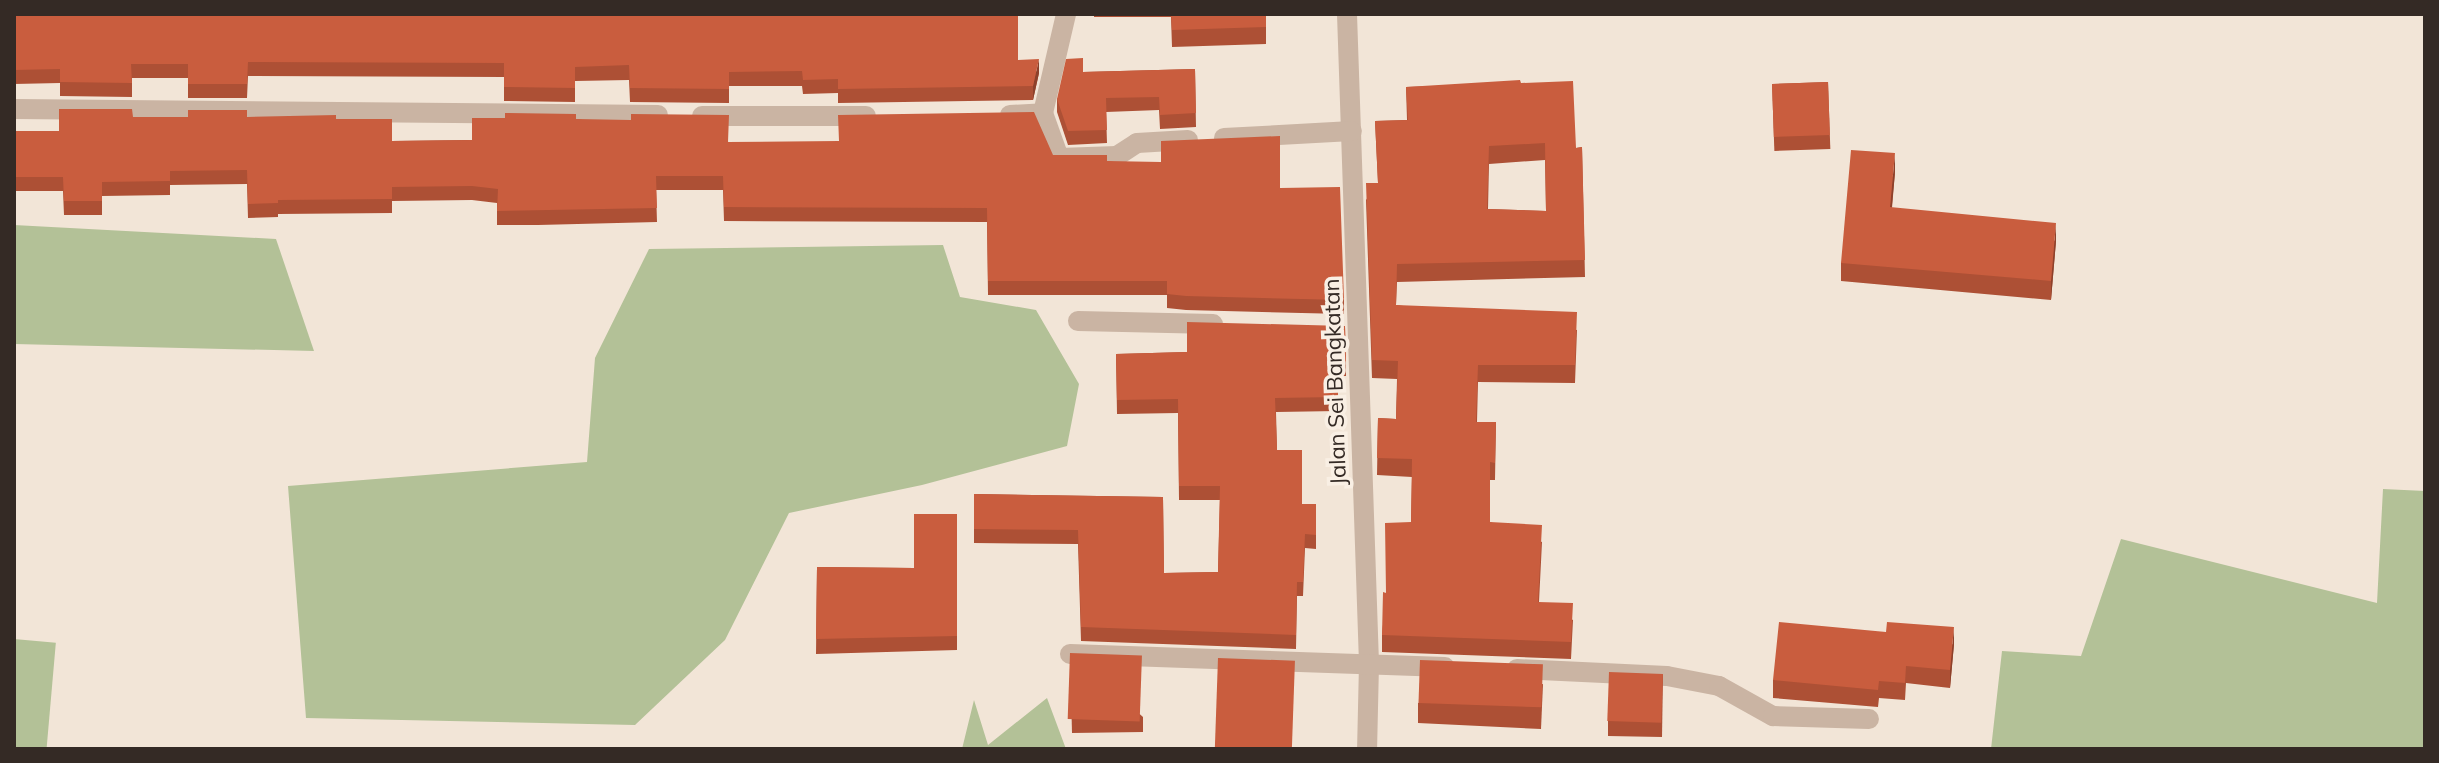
<!DOCTYPE html>
<style>
body{margin:0}
#map{position:relative;width:2439px;height:763px;overflow:hidden;background:#f2e5d7;font-family:Mulish,sans-serif}
div>[style]{position:absolute}
.green>*{inset:0;background:#b3c197;transform-origin:0 0}
.minor>*{height:20px;margin:-10px;padding:0 10px;transform-origin:10px;border-radius:10px;background:#cab4a3}
.wall>*{inset:0;background:#ad5035;transform-origin:0 0}
.shaded-wall>*{inset:0;background:#8d412b}
.building>*{inset:0;background:#c95d3e;transform-origin:0 0}
span{translate:-50% -50%;white-space:nowrap;text-align:center;line-height:1.15;-webkit-text-stroke:7px #f9efe4;paint-order:stroke}
.street-label{font-size:22px;color:#342a25}
.frame{position:absolute;inset:0;border:16px solid #342a25;pointer-events:none}
</style>
<div id="map">
<div class="green">
<i style="clip-path:polygon(14px 225px,276px 239px,314px 351px,14px 344px)"></i>
<i style="clip-path:polygon(943px 245px,960px 297px,1036px 310px,1079px 384px,1067px 446px,922px 485px,789px 513px,725px 640px,635px 725px,306px 718px,288px 486px,587px 462px,595px 358px,649px 249px)"></i>
<i style="clip-path:polygon(2383px 489px,2425px 491px,2425px 749px,1991px 749px,2002px 651px,2081px 656px,2121px 539px,2377px 603px)"></i>
<i style="left:14px;top:639px;width:42px;height:110px;rotate:5deg"></i>
<i style="clip-path:polygon(1047px 698px,1066px 749px,962px 749px,974px 700px,988px 745px)"></i>
</div>
<div class="minor">
<i style="left:1347px;top:14px;width:650px;rotate:88.06deg"></i>
<i style="left:1369px;top:664px;width:85px;rotate:91.3deg"></i>
<i style="left:14px;top:109px;width:644px;rotate:0.53deg"></i>
<i style="left:1043px;top:113px;width:48px;rotate:70.4deg"></i>
<i style="left:1059px;top:158px;width:58px;rotate:-2deg"></i>
<i style="left:1117px;top:156px;width:24px;rotate:-33deg"></i>
<i style="left:1137px;top:143px;width:51px;rotate:-3.4deg"></i>
<i style="left:1010px;top:115px;width:33px;rotate:-3deg"></i>
<i style="left:1043px;top:113px;width:102px;rotate:-76.9deg"></i>
<i style="left:702px;top:116px;width:164px"></i>
<i style="left:1224px;top:138px;width:128px;rotate:-3.1deg"></i>
<i style="left:1078px;top:321px;width:135px;rotate:1.3deg"></i>
<i style="left:1070px;top:654px;width:375px;rotate:2deg"></i>
<i style="left:1517px;top:669px;width:150px;rotate:2.7deg"></i>
<i style="left:1667px;top:676px;width:53px;rotate:10.9deg"></i>
<i style="left:1719px;top:686px;width:62px;rotate:29.1deg"></i>
<i style="left:1773px;top:716px;width:96px;rotate:1.8deg"></i>
</div>
<div class="wall">
<i style="clip-path:polygon(14px 14px,1018px 60px,1039px 73px,1033px 100px,838px 103px,838px 93px,803px 94px,802px 86px,729px 86px,729px 103px,630px 102px,629px 80px,575px 81px,575px 102px,504px 101px,504px 77px,248px 76px,247px 98px,188px 98px,188px 78px,132px 78px,132px 97px,60px 96px,60px 83px,14px 84px)"></i>
<i style="clip-path:polygon(1094px 14px,1266px 14px,1266px 44px,1172px 47px,1171px 17px,1094px 17px)"></i>
<i style="clip-path:polygon(1195px 69px,1196px 127px,1160px 129px,1159px 110px,1106px 112px,1107px 143px,1068px 145px,1057px 112px,1057px 99px,1083px 72px)"></i>
<i style="left:1828px;top:82px;width:67px;height:56px;rotate:88deg"></i>
<i style="clip-path:polygon(evenodd,1521px 83px,1576px 148px,1582px 147px,1585px 277px,1397px 282px,1396px 305px,1577px 330px,1575px 383px,1478px 382px,1477px 422px,1496px 422px,1495px 480px,1490px 480px,1490px 522px,1542px 542px,1539px 602px,1573px 620px,1571px 659px,1382px 652px,1382px 635px,1386px 592px,1411px 522px,1412px 477px,1377px 475px,1378px 418px,1396px 419px,1397px 379px,1372px 378px,1366px 200px,1378px 183px,1375px 121px,1407px 120px,1406px 87px,1521px 83px,1545px 160px,1546px 211px,1488px 209px,1489px 164px,1545px 160px)"></i>
<i style="clip-path:polygon(133px 117px,247px 117px,336px 119px,392px 141px,472px 140px,576px 119px,729px 142px,1053px 155px,1107px 161px,1280px 188px,1344px 300px,1344px 314px,1186px 310px,1167px 308px,1167px 295px,988px 295px,987px 222px,724px 221px,723px 190px,656px 190px,657px 222px,538px 225px,497px 225px,497px 203px,472px 200px,392px 201px,392px 213px,278px 214px,278px 217px,248px 218px,247px 184px,170px 185px,170px 195px,102px 196px,102px 215px,64px 215px,63px 191px,14px 191px,14px 131px,59px 131px)"></i>
<i style="clip-path:polygon(1895px 172px,1892px 208px,2056px 241px,2051px 300px,1841px 281px,1841px 263px)"></i>
<i style="clip-path:polygon(1345px 326px,1346px 376px,1338px 376px,1338px 411px,1276px 412px,1277px 450px,1302px 504px,1316px 504px,1316px 549px,1305px 548px,1303px 596px,1297px 596px,1296px 649px,1081px 641px,1078px 544px,974px 543px,974px 494px,1163px 497px,1164px 573px,1218px 572px,1220px 500px,1179px 500px,1178px 413px,1117px 414px,1116px 354px,1187px 352px)"></i>
<i style="clip-path:polygon(957px 514px,957px 650px,816px 654px,817px 567px,914px 568px)"></i>
<i style="clip-path:polygon(1954px 644px,1950px 688px,1906px 683px,1905px 700px,1879px 698px,1878px 707px,1773px 698px,1773px 680px)"></i>
<i style="clip-path:polygon(1070px 653px,1143px 717px,1143px 732px,1072px 733px)"></i>
<i style="clip-path:polygon(1663px 674px,1662px 737px,1608px 736px,1608px 721px)"></i>
<i style="clip-path:polygon(1543px 684px,1541px 729px,1418px 723px,1418px 703px)"></i>
</div>
<div class="shaded-wall">
<i style="clip-path:polygon(1039px 59px,1039px 73px,1033px 100px,1033px 86px)"></i>
<i style="clip-path:polygon(1895px 153px,1895px 172px,1890px 226px,1890px 207px)"></i>
<i style="clip-path:polygon(2056px 223px,2056px 241px,2051px 300px,2051px 281px)"></i>
<i style="clip-path:polygon(1954px 627px,1954px 644px,1950px 688px,1950px 670px)"></i>
</div>
<div class="building">
<i style="clip-path:polygon(14px 14px,1018px 14px,1018px 60px,1039px 59px,1033px 86px,838px 89px,838px 79px,803px 80px,802px 71px,729px 72px,729px 89px,630px 88px,629px 65px,575px 67px,575px 88px,504px 87px,504px 63px,248px 62px,247px 84px,188px 84px,188px 64px,131px 64px,132px 83px,60px 82px,60px 69px,14px 70px)"></i>
<i style="clip-path:polygon(1171px 14px,1266px 14px,1266px 27px,1172px 30px)"></i>
<i style="clip-path:polygon(1083px 58px,1083px 72px,1195px 69px,1196px 113px,1160px 115px,1159px 97px,1106px 98px,1107px 130px,1068px 131px,1057px 99px,1066px 59px)"></i>
<i style="clip-path:polygon(evenodd,1520px 80px,1521px 83px,1573px 81px,1576px 148px,1582px 147px,1585px 260px,1397px 264px,1396px 305px,1577px 312px,1575px 365px,1478px 365px,1476px 422px,1496px 422px,1495px 463px,1490px 462px,1490px 522px,1542px 525px,1538px 602px,1573px 603px,1571px 642px,1382px 635px,1383px 592px,1386px 593px,1385px 523px,1411px 522px,1412px 459px,1377px 458px,1378px 418px,1396px 419px,1398px 361px,1372px 360px,1366px 183px,1378px 183px,1375px 121px,1408px 120px,1406px 87px,1520px 80px,1545px 143px,1546px 211px,1487px 209px,1489px 146px,1545px 143px)"></i>
<i style="left:1828px;top:82px;width:53px;height:56px;rotate:88deg"></i>
<i style="clip-path:polygon(59px 109px,132px 109px,133px 117px,188px 117px,188px 110px,247px 110px,247px 117px,336px 115px,336px 119px,392px 119px,392px 141px,472px 140px,472px 118px,505px 118px,505px 113px,576px 114px,576px 119px,631px 120px,631px 114px,729px 115px,728px 142px,839px 141px,838px 115px,1034px 112px,1053px 155px,1107px 155px,1107px 161px,1161px 162px,1161px 141px,1280px 136px,1280px 188px,1340px 187px,1344px 300px,1186px 296px,1167px 294px,1167px 281px,988px 281px,987px 208px,724px 207px,723px 176px,656px 176px,657px 208px,497px 211px,498px 189px,472px 186px,392px 187px,392px 199px,278px 200px,278px 203px,248px 204px,247px 170px,170px 171px,170px 181px,102px 182px,102px 201px,64px 201px,63px 177px,14px 177px,14px 131px,59px 131px)"></i>
<i style="clip-path:polygon(1851px 150px,1895px 153px,1890px 207px,2056px 223px,2051px 281px,1841px 263px)"></i>
<i style="clip-path:polygon(1187px 322px,1345px 326px,1346px 362px,1338px 362px,1338px 397px,1275px 398px,1277px 450px,1302px 450px,1302px 504px,1316px 504px,1316px 535px,1305px 534px,1303px 582px,1297px 582px,1296px 635px,1081px 627px,1078px 530px,974px 529px,974px 494px,1163px 497px,1164px 573px,1218px 572px,1220px 486px,1179px 486px,1178px 399px,1117px 400px,1116px 354px,1187px 352px)"></i>
<i style="clip-path:polygon(914px 514px,957px 514px,957px 636px,816px 639px,817px 567px,914px 568px)"></i>
<i style="clip-path:polygon(1779px 622px,1886px 632px,1887px 622px,1954px 627px,1950px 670px,1906px 666px,1905px 683px,1879px 681px,1878px 690px,1773px 680px)"></i>
<i style="left:1070px;top:653px;width:72px;height:66px;rotate:2deg"></i>
<i style="left:1218px;top:658px;width:77px;height:91px;rotate:2deg"></i>
<i style="left:1420px;top:660px;width:123px;height:43px;rotate:2deg"></i>
<i style="left:1609px;top:672px;width:54px;height:49px;rotate:2deg"></i>
</div>
<div class="street-label">
<span style="left:1335px;top:382px;rotate:-92deg">Jalan Sei Bangkatan</span>
</div>
<div class="frame"></div>
</div>
